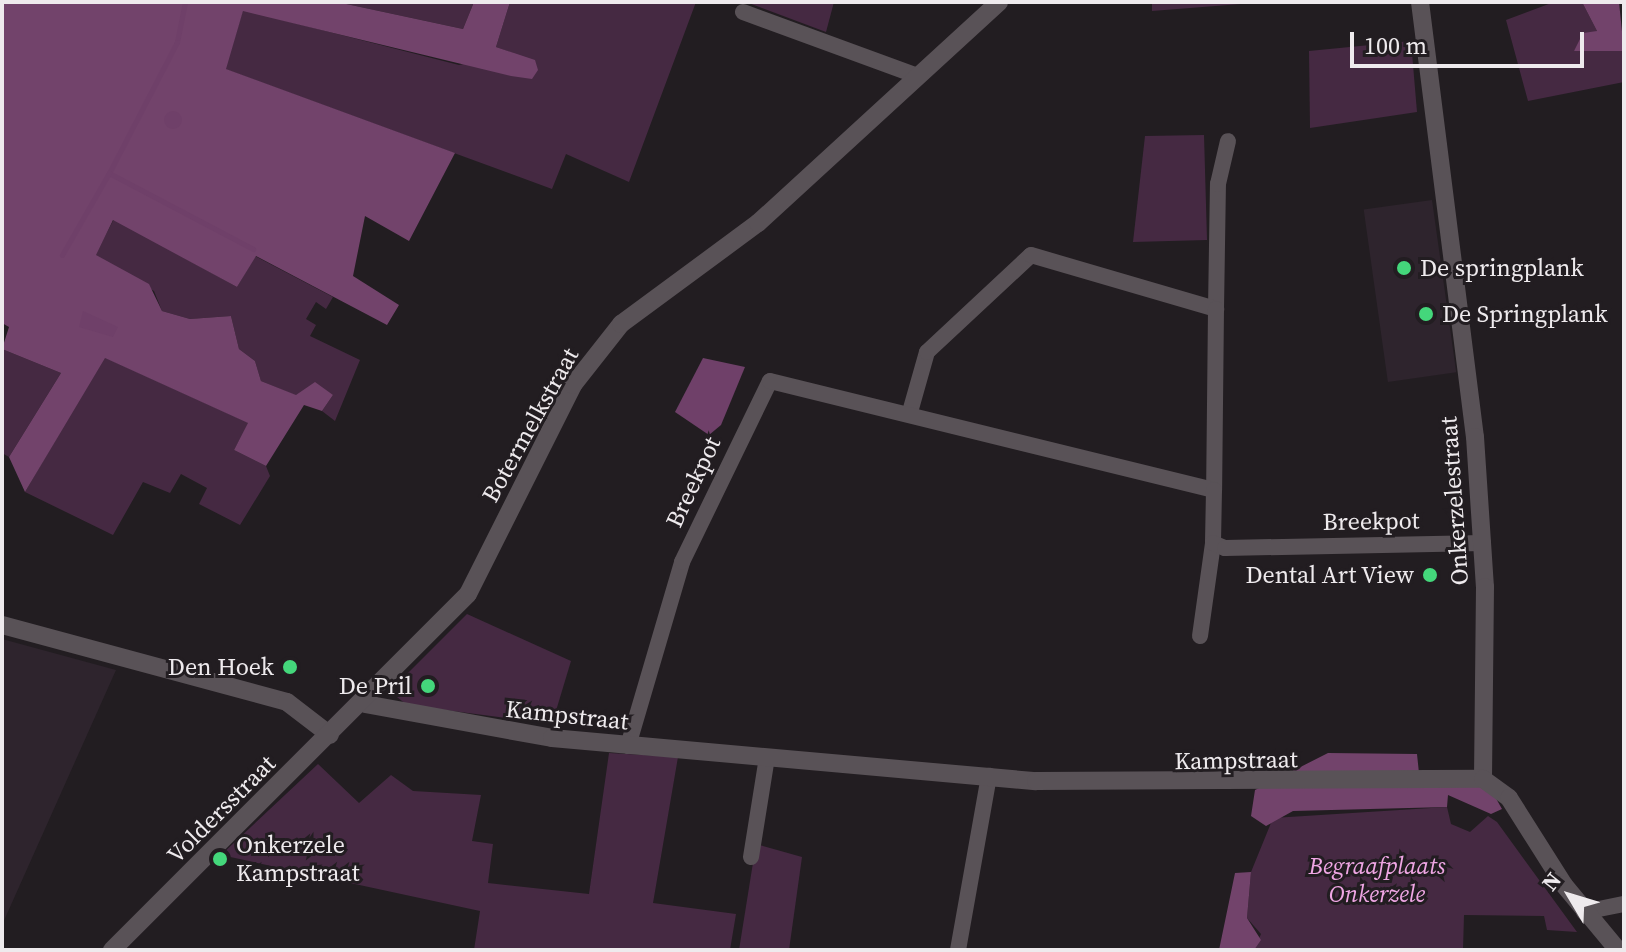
<!DOCTYPE html>
<style>
body{margin:0}
#map{position:relative;width:1626px;height:952px;overflow:hidden;background:#221d21;font-family:"Source Serif 4",serif}
div>[style]{position:absolute}
.built>*{inset:0;background:#2e242d;transform-origin:0 0}
.green>*{inset:0;background:#452942}
.forest>*{inset:0;background:#72436b}
.water>*{inset:0;background:#6f4069}
.round{border-radius:50%}
.stream>*{height:5px;margin:-2.5px;padding:0 2.5px;transform-origin:2.5px;border-radius:2.5px;background:#6f4069}
.minor>*{height:16px;margin:-8px;padding:0 8px;transform-origin:8px;border-radius:8px;background:#595257}
.tertiary>*{height:18px;margin:-9px;padding:0 9px;transform-origin:9px;border-radius:9px;background:#595257}
.dots>*{width:22px;height:22px;translate:-50% -50%;box-sizing:border-box;border:4px solid #221d21;border-radius:50%}
span{translate:-50% -50%;white-space:nowrap;text-align:center;line-height:1.15;-webkit-text-stroke:6px #221d21;paint-order:stroke}
.poi-label{font-size:24px;color:#eeeaed}
.left{translate:0 -50%;text-align:left}
.right{translate:-100% -50%;text-align:right}
.street-label{font-size:24px;color:#eeeaed}
.park-label{font-size:24px;color:#efa6e4;font-style:italic}
.frame{position:absolute;inset:0;border:4px solid #eeeaed;pointer-events:none}
.north{position:absolute;left:1530px;top:856px;width:80px;height:80px;-webkit-text-stroke:6px #221d21;paint-order:stroke;rotate:308deg;font-size:22px;font-weight:700;line-height:32px;text-align:center;color:#eeeaed}
.north::after{content:'';display:block;margin:auto;width:28px;height:36px;background:#eeeaed;clip-path:polygon(50% 0,100% 100%,50% 72%,0 100%)}
.scale{position:absolute;left:1350px;top:32px;width:234px;height:36px;box-sizing:border-box;border:4px solid #eeeaed;border-top:0;padding-left:10px;font-size:24px;line-height:28px;white-space:nowrap;color:#eeeaed;-webkit-text-stroke:6px #221d21;paint-order:stroke}
</style>
<div id="map">
<div class="built">
<i style="left:1432px;top:200px;width:174px;height:69px;rotate:82deg"></i>
<i style="clip-path:polygon(2px 639px,116px 670px,2px 925px)"></i>
</div>
<div class="green">
<i style="clip-path:polygon(337px 2px,474px 2px,463px 29px)"></i>
<i style="clip-path:polygon(510px 2px,696px 2px,629px 182px,566px 154px,552px 189px,225px 69px,243px 10px,459px 65px,513px 53px,496px 47px)"></i>
<i style="clip-path:polygon(746px 2px,834px 2px,826px 32px)"></i>
<i style="clip-path:polygon(1152px 2px,1266px 2px,1152px 11px)"></i>
<i style="clip-path:polygon(1554px 2px,1582px 2px,1597px 31px,1574px 51px,1624px 51px,1624px 82px,1528px 101px,1506px 20px)"></i>
<i style="clip-path:polygon(1411px 41px,1417px 112px,1310px 128px,1309px 51px)"></i>
<i style="clip-path:polygon(1204px 135px,1207px 240px,1133px 242px,1145px 136px)"></i>
<i style="clip-path:polygon(114px 219px,237px 287px,255px 256px,333px 297px,326px 309px,316px 302px,306px 319px,316px 325px,310px 336px,360px 360px,335px 421px,322px 411px,333px 395px,297px 396px,261px 381px,255px 361px,239px 349px,231px 316px,190px 319px,162px 311px,154px 291px,95px 255px)"></i>
<i style="clip-path:polygon(2px 349px,61px 373px,9px 457px,2px 453px)"></i>
<i style="clip-path:polygon(104px 357px,249px 423px,234px 450px,266px 466px,270px 476px,240px 525px,199px 504px,207px 488px,181px 474px,170px 493px,143px 482px,113px 535px,25px 492px)"></i>
<i style="clip-path:polygon(467px 614px,571px 661px,552px 724px,407px 705px,397px 697px,401px 680px)"></i>
<i style="clip-path:polygon(609px 753px,678px 757px,653px 903px,736px 914px,730px 950px,474px 950px,480px 911px,221px 855px,318px 764px,359px 803px,391px 775px,413px 791px,481px 795px,472px 841px,493px 844px,488px 883px,589px 894px)"></i>
<i style="clip-path:polygon(1447px 807px,1451px 824px,1470px 832px,1488px 816px,1497px 822px,1577px 932px,1547px 930px,1544px 916px,1464px 915px,1463px 950px,1254px 950px,1261px 934px,1247px 918px,1251px 872px,1273px 818px)"></i>
<i style="clip-path:polygon(756px 844px,802px 857px,789px 950px,739px 950px)"></i>
</div>
<div class="forest">
<i style="clip-path:polygon(2px 2px,337px 2px,463px 29px,474px 2px,510px 2px,496px 47px,535px 60px,538px 70px,532px 79px,511px 76px,243px 11px,226px 69px,455px 153px,409px 241px,365px 216px,353px 276px,399px 305px,387px 325px,256px 256px,237px 287px,113px 220px,96px 255px,149px 284px,162px 311px,190px 319px,231px 316px,239px 349px,255px 361px,261px 381px,296px 395px,315px 382px,333px 395px,322px 411px,304px 405px,266px 466px,234px 450px,248px 423px,105px 358px,25px 492px,9px 457px,61px 373px,2px 349px,9px 327px,2px 323px)"></i>
<i style="clip-path:polygon(1582px 2px,1619px 2px,1624px 51px,1574px 51px,1583px 33px,1597px 31px)"></i>
<i style="clip-path:polygon(1328px 753px,1417px 754px,1419px 773px,1481px 772px,1502px 809px,1491px 814px,1448px 795px,1447px 807px,1293px 811px,1266px 826px,1251px 816px,1255px 790px)"></i>
<i style="clip-path:polygon(1251px 872px,1247px 918px,1261px 940px,1254px 950px,1219px 950px,1235px 873px)"></i>
</div>
<div class="water">
<i class="round" style="left:164px;top:111px;width:18px;height:18px"></i>
<i style="clip-path:polygon(83px 311px,118px 327px,113px 337px,79px 327px)"></i>
<i style="clip-path:polygon(703px 358px,745px 367px,721px 425px,709px 435px,675px 412px)"></i>
</div>
<div class="stream">
<i style="left:185px;top:2px;width:41px;rotate:101.3deg"></i>
<i style="left:177px;top:42px;width:148px;rotate:117.4deg"></i>
<i style="left:109px;top:173px;width:163px;rotate:27.8deg"></i>
<i style="left:62px;top:255px;width:95px;rotate:-60.2deg"></i>
</div>
<div class="minor">
<i style="left:743px;top:12px;width:186px;rotate:20.1deg"></i>
<i style="left:1216px;top:309px;width:125px;rotate:-89.1deg"></i>
<i style="left:1218px;top:184px;width:44px;rotate:-76.9deg"></i>
<i style="left:910px;top:412px;width:62px;rotate:-74.2deg"></i>
<i style="left:927px;top:352px;width:142px;rotate:-43deg"></i>
<i style="left:1031px;top:255px;width:193px;rotate:16.3deg"></i>
<i style="left:1216px;top:309px;width:181px;rotate:90.6deg"></i>
<i style="left:1200px;top:636px;width:94px;rotate:-82deg"></i>
<i style="left:628px;top:746px;width:192px;rotate:-73.6deg"></i>
<i style="left:682px;top:562px;width:201px;rotate:-64.1deg"></i>
<i style="left:770px;top:381px;width:457px;rotate:13.8deg"></i>
<i style="left:1214px;top:490px;width:53px;rotate:91.1deg"></i>
<i style="left:1213px;top:543px;width:13px;rotate:23deg"></i>
<i style="left:1225px;top:548px;width:258px;rotate:-1.1deg"></i>
<i style="left:751px;top:857px;width:101px;rotate:-80.9deg"></i>
<i style="left:1584px;top:912px;width:41px;rotate:-11.3deg"></i>
<i style="left:958px;top:950px;width:177px;rotate:-79.9deg"></i>
</div>
<div class="tertiary">
<i style="left:1420px;top:2px;width:438px;rotate:82.8deg"></i>
<i style="left:1475px;top:437px;width:150px;rotate:86.2deg"></i>
<i style="left:1485px;top:587px;width:192px;rotate:90.6deg"></i>
<i style="left:2px;top:625px;width:295px;rotate:15.1deg"></i>
<i style="left:287px;top:702px;width:54px;rotate:37.5deg"></i>
<i style="left:365px;top:704px;width:190px;rotate:10.3deg"></i>
<i style="left:552px;top:738px;width:486px;rotate:5.1deg"></i>
<i style="left:1036px;top:781px;width:447px;rotate:-0.3deg"></i>
<i style="left:1483px;top:779px;width:32px;rotate:36deg"></i>
<i style="left:1509px;top:798px;width:103px;rotate:57.7deg"></i>
<i style="left:1564px;top:885px;width:85px;rotate:50.3deg"></i>
<i style="left:112px;top:950px;width:503px;rotate:-45deg"></i>
<i style="left:468px;top:594px;width:234px;rotate:-63.3deg"></i>
<i style="left:573px;top:385px;width:78px;rotate:-51.8deg"></i>
<i style="left:621px;top:324px;width:170px;rotate:-36.4deg"></i>
<i style="left:758px;top:223px;width:327px;rotate:-42.5deg"></i>
</div>
<div class="dots">
<i style="left:1404px;top:268px;background:#44d77b"></i>
<i style="left:1426px;top:314px;background:#44d77b"></i>
<i style="left:1430px;top:575px;background:#44d77b"></i>
<i style="left:290px;top:667px;background:#44d77b"></i>
<i style="left:428px;top:686px;background:#44d77b"></i>
<i style="left:220px;top:859px;background:#44d77b"></i>
</div>
<div class="poi-label">
<span class="left" style="left:1420px;top:268px">De springplank</span>
<span class="left" style="left:1442px;top:314px">De Springplank</span>
<span class="right" style="left:1414px;top:575px">Dental Art View</span>
<span class="right" style="left:274px;top:667px">Den Hoek</span>
<span class="right" style="left:412px;top:686px">De Pril</span>
<span class="left" style="left:236px;top:859px">Onkerzele<br>Kampstraat</span>
</div>
<div class="street-label">
<span style="left:530px;top:425px;rotate:-61deg">Botermelkstraat</span>
<span style="left:693px;top:482px;rotate:-65deg">Breekpot</span>
<span style="left:1454px;top:501px;rotate:-94deg">Onkerzelestraat</span>
<span style="left:1371px;top:521px;rotate:-1deg">Breekpot</span>
<span style="left:567px;top:715px;rotate:6deg">Kampstraat</span>
<span style="left:1236px;top:760px;rotate:-1deg">Kampstraat</span>
<span style="left:221px;top:809px;rotate:-45deg">Voldersstraat</span>
</div>
<div class="park-label">
<span style="left:1377px;top:880px">Begraafplaats<br>Onkerzele</span>
</div>
<div class="frame"></div>
<div class="north">N</div>
<div class="scale">100 m</div>
</div>
